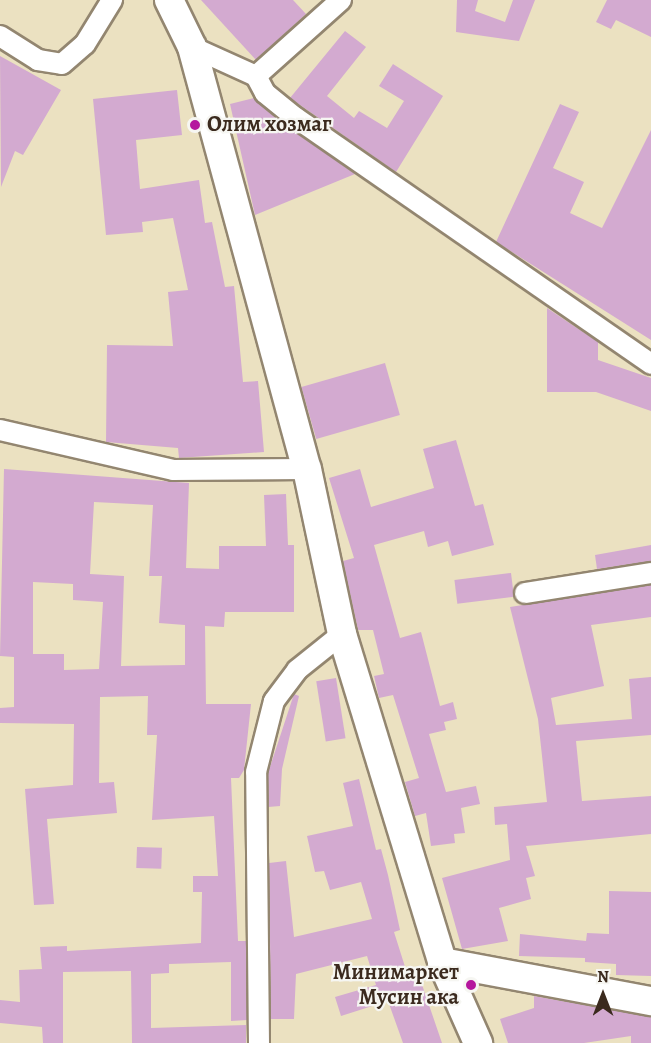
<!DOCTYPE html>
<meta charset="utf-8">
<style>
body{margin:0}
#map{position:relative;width:651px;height:1043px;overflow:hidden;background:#ebe1c1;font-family:Alegreya,serif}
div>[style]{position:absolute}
.building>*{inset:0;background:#d3aad0;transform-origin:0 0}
.roads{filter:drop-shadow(2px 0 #938670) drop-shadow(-2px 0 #938670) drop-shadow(0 2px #938670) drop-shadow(0 -2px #938670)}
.street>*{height:20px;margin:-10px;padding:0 10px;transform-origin:10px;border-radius:10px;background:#fff}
.secondary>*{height:28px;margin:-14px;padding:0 14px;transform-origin:14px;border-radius:14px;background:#fff}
.dots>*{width:16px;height:16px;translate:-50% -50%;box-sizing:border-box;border:3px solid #f6f6f2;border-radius:50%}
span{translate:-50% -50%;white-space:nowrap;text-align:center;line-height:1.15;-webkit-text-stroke:4.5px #f6f6f2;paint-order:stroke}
.poi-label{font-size:22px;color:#3b2a1e;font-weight:700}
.left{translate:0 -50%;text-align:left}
.right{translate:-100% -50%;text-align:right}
.north{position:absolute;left:573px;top:965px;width:60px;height:60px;-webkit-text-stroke:4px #f6f6f2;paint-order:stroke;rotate:0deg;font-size:16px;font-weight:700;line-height:24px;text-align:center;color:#3b2a1e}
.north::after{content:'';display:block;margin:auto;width:21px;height:27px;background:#3b2a1e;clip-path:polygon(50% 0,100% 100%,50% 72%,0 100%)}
</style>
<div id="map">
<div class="building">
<i style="clip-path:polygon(201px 0,293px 0,306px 14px,256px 60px)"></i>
<i style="clip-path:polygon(457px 0,478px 0,475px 11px,505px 22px,513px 0,535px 0,519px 41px,456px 32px)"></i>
<i style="clip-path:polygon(607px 0,651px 0,651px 37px,616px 20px,611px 29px,596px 22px)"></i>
<i style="clip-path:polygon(345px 31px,366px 47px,327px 96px,354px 118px,359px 111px,387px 128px,404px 101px,379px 86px,393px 64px,443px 96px,396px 172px,290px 98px)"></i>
<i style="clip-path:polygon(0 56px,61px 90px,23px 155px,15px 151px,1px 187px)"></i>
<i style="clip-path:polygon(177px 90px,182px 135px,136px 140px,140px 189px,199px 180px,205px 223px,212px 222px,225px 287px,234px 286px,243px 382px,258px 381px,264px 452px,179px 458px,178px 448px,106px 442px,107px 345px,173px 346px,168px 292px,188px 290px,173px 218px,142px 222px,143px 232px,106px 235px,93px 99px)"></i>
<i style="clip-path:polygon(254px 98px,289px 127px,355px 174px,255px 215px,230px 104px)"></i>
<i style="clip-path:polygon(560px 104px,579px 112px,553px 168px,584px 182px,570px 213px,602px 228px,651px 130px,651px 340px,496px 242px)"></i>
<i style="clip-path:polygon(547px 308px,598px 342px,598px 360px,651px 378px,651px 411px,596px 392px,547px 392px)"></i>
<i style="left:385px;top:363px;width:54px;height:87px;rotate:74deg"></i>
<i style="clip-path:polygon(456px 440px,475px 506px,483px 504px,494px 545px,452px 556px,448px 541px,428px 547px,424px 531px,374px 545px,400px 638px,421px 632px,440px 706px,453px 702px,457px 719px,444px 722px,446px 730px,429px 734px,446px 792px,476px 786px,480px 804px,461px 808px,465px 833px,454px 834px,455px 843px,431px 846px,426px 813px,415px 816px,405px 782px,419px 778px,393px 695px,379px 698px,374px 676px,384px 674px,373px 630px,358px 630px,343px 561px,354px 558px,329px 478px,360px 469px,371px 507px,434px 488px,423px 449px)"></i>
<i style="clip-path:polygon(evenodd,4px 469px,189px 483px,186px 568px,219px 569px,219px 546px,266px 546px,264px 495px,286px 494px,288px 545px,294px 545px,294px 612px,225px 612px,224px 627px,205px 626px,206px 704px,251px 704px,244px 770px,239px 778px,231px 778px,238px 941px,246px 941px,247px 1020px,231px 1021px,231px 962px,169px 964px,169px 973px,151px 974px,151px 1028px,246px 1025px,246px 1043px,132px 1043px,131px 971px,63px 972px,63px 1043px,43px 1043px,42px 1027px,0 1023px,0 1000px,20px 1002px,19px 970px,42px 969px,40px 947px,67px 946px,67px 951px,201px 943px,202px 892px,193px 892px,193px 876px,218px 876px,214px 816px,152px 820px,157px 735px,147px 735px,148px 696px,100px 697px,99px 783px,114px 782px,117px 813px,47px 819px,54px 904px,34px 905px,25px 789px,73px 785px,74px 724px,0 723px,0 708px,14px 707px,14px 657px,0 656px,4px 469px,94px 502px,153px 505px,149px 576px,162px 576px,159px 623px,185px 625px,185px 665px,121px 666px,124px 576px,90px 574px,94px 502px,4px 469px,33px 582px,73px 584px,73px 600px,103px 602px,99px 669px,64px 670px,64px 654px,33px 654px,33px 582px)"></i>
<i style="clip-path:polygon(651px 545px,651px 561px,597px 569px,595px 555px)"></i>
<i style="left:511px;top:573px;width:24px;height:57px;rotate:83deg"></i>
<i style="clip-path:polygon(651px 585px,651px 617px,591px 625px,604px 686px,551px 698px,556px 725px,632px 719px,629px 679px,651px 677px,651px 735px,576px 741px,582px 801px,651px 796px,651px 834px,526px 846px,535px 876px,526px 878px,531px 899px,499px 908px,508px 941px,462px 949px,442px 878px,510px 860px,507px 824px,495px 825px,494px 807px,547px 802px,538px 719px,510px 607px)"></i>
<i style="left:336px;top:678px;width:61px;height:20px;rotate:81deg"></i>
<i style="clip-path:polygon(294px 694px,299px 696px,282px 769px,280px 806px,268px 807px,268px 773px)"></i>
<i style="clip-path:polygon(359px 779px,376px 850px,381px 849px,388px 875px,400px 930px,394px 932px,407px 973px,417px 970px,442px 1043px,403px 1043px,388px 1001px,341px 1016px,335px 997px,376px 985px,367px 956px,296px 974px,294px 1019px,271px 1019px,269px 863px,286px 861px,294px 937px,372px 919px,361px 882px,330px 890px,324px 871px,315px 872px,307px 836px,353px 826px,343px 783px)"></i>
<i style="left:137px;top:847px;width:25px;height:21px;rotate:2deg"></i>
<i style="clip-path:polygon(609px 891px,651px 892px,651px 976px,616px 975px,616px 964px,585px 962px,585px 958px,519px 956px,520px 934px,586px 941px,587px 933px,609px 934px)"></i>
<i style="clip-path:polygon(534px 996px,651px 1017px,651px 1043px,631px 1043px,631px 1036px,584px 1043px,508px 1043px,500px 1019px,534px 1008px)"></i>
</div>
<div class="roads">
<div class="street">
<i style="left:0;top:36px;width:45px;rotate:32.3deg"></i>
<i style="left:38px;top:60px;width:24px;rotate:9deg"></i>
<i style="left:62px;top:64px;width:30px;rotate:-41deg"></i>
<i style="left:85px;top:44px;width:52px;rotate:-58.5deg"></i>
<i style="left:192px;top:47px;width:70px;rotate:24.4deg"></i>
<i style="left:256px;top:76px;width:114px;rotate:-41.8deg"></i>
<i style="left:256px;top:76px;width:19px;rotate:62deg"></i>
<i style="left:265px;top:93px;width:40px;rotate:39deg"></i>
<i style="left:296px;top:118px;width:432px;rotate:34.7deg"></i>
<i style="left:0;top:430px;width:178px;rotate:13deg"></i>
<i style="left:173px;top:470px;width:134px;rotate:-0.4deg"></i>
<i style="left:525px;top:593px;width:128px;rotate:-9deg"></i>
<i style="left:259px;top:1043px;width:271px;rotate:-90.6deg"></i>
<i style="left:256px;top:772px;width:73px;rotate:-75.8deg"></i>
<i style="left:274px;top:701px;width:39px;rotate:-53deg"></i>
<i style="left:297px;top:670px;width:58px;rotate:-38.7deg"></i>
</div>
<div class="secondary">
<i style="left:169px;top:0;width:52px;rotate:63.9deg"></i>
<i style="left:192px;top:47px;width:437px;rotate:74.8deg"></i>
<i style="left:307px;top:469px;width:169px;rotate:78deg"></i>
<i style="left:342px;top:634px;width:343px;rotate:73deg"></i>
<i style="left:442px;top:962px;width:89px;rotate:66deg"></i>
<i style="left:442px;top:962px;width:213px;rotate:10.6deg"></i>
</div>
</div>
<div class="dots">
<i style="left:195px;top:125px;background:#b5179e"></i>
<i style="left:471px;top:985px;background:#b5179e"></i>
</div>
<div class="poi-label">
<span class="left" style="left:207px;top:125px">Олим хозмаг</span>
<span class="right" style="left:459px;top:985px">Минимаркет<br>Мусин ака</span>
</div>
<div class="north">N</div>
</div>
